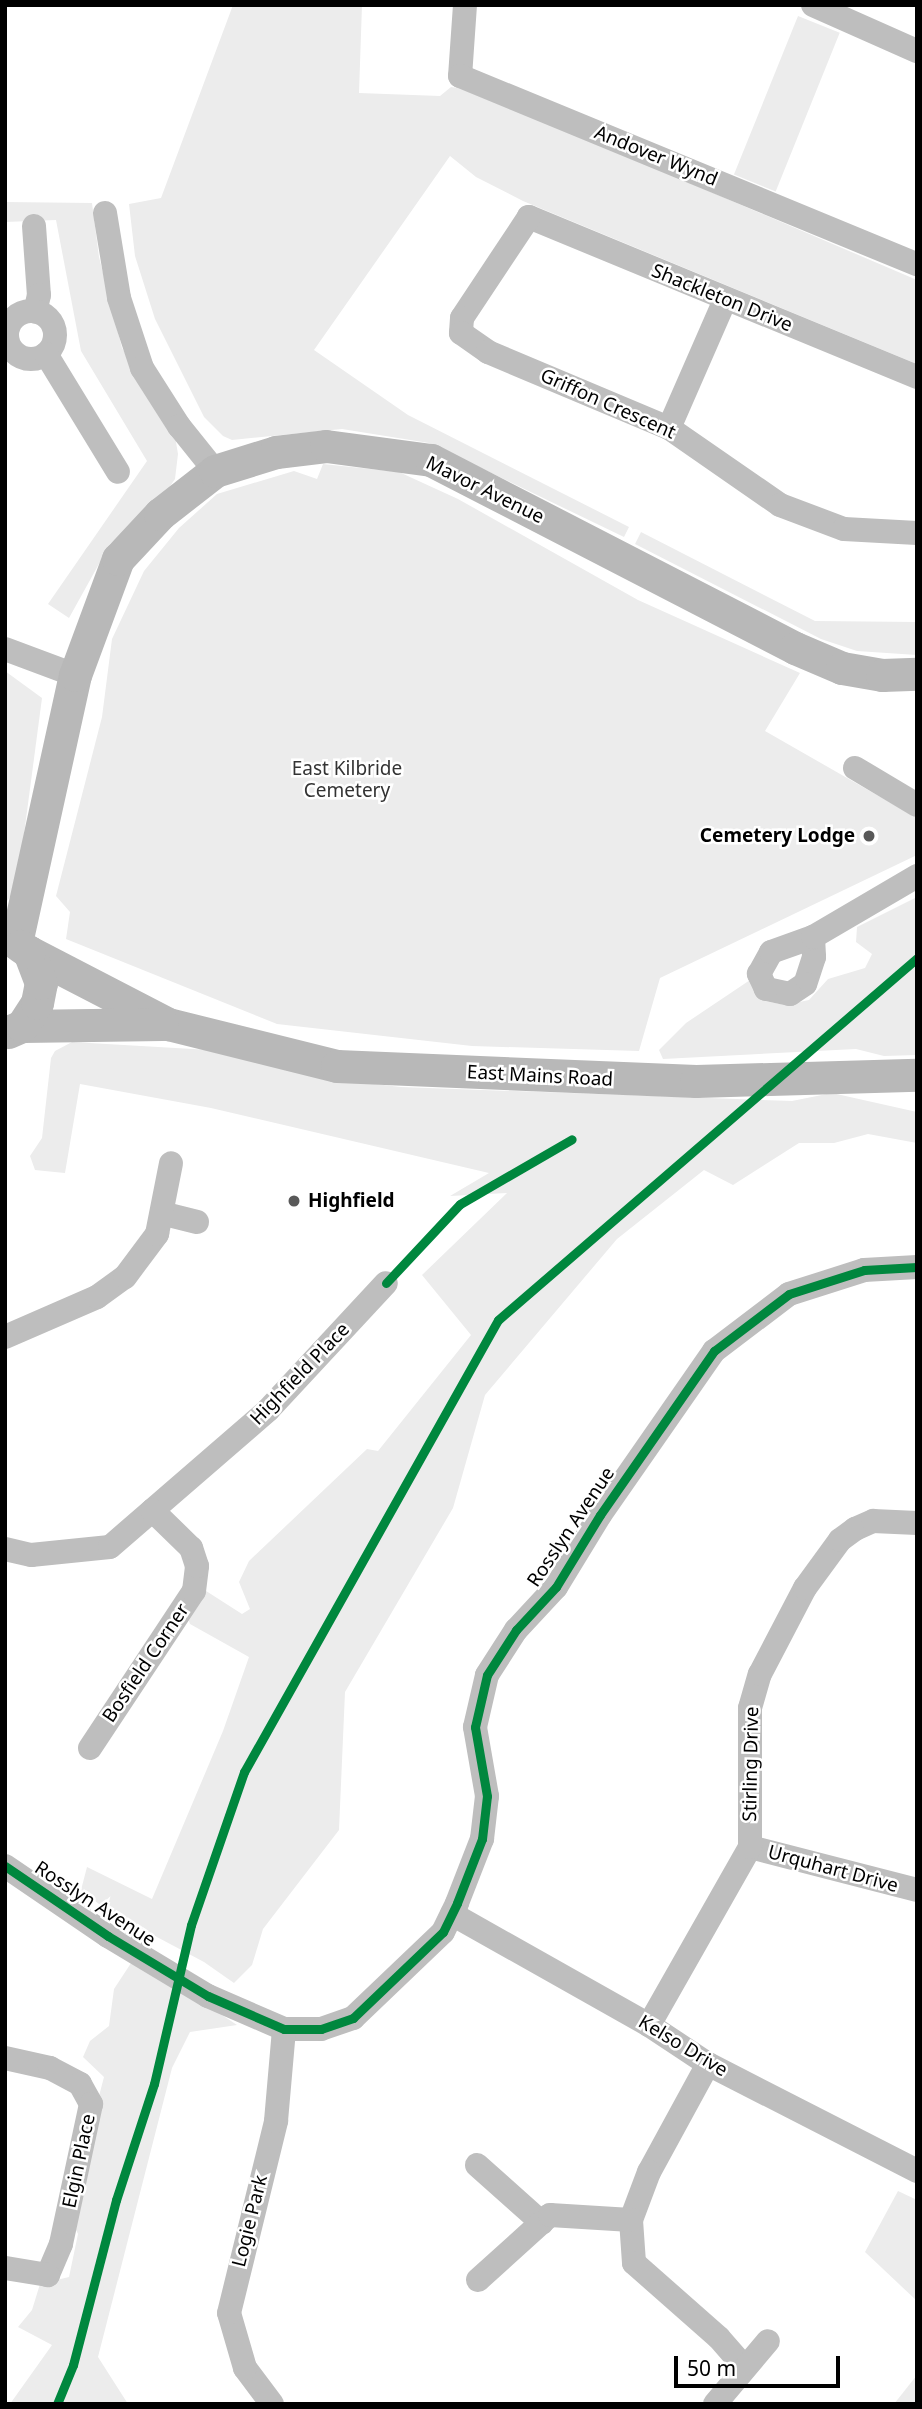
<!DOCTYPE html>
<style>
body{margin:0}
#map{position:relative;width:922px;height:2409px;overflow:hidden;background:#fff;font-family:"Noto Sans",sans-serif}
div>[style]{position:absolute}
.green>*{inset:0;background:#ececec;transform-origin:0 0}
.street>*{height:24px;margin:-12px;padding:0 12px;transform-origin:12px;border-radius:12px;background:#bebebe}
.street>.ring{margin:-12px;padding:0;box-sizing:content-box;background:none;border:24px solid #bebebe;border-radius:50%}
.secondary>*{height:33px;margin:-16.5px;padding:0 16.5px;transform-origin:16.5px;border-radius:16.5px;background:#b8b8b8}
.cycleway>*{height:9px;margin:-4.5px;padding:0 4.5px;transform-origin:4.5px;border-radius:4.5px;background:#00873e}
.dots>*{width:19px;height:19px;translate:-50% -50%;box-sizing:border-box;border:4px solid #fff;border-radius:50%}
span{translate:-50% -50%;white-space:nowrap;text-align:center;line-height:1.15;-webkit-text-stroke:5px #fff;paint-order:stroke}
.street-label{font-size:19px;color:#000}
.park-label{font-size:19px;color:#333}
.poi-label{font-size:19px;color:#000;font-weight:700}
.right{translate:-100% -50%;text-align:right}
.left{translate:0 -50%;text-align:left}
.frame{position:absolute;inset:0;border:7px solid #000;pointer-events:none}
.scale{position:absolute;left:674px;top:2356px;width:166px;height:32px;box-sizing:border-box;border:4px solid #000;border-top:0;padding-left:9px;font-size:21px;line-height:24px;white-space:nowrap;color:#000;-webkit-text-stroke:5px #fff;paint-order:stroke}
</style>
<div id="map">
<div class="green">
<i style="clip-path:polygon(233px 5px,362px 5px,359px 93px,440px 96px,451px 87px,472px 90px,917px 280px,917px 364px,523px 201px,476px 177px,450px 156px,314px 350px,408px 415px,629px 527px,624px 537px,429px 443px,342px 429px,232px 440px,223px 436px,204px 417px,155px 319px,135px 256px,129px 204px,161px 198px)"></i>
<i style="left:798px;top:16px;width:45px;height:171px;rotate:22deg"></i>
<i style="clip-path:polygon(5px 202px,92px 203px,99px 257px,122px 348px,175px 436px,178px 454px,175px 479px,158px 504px,110px 544px,69px 618px,48px 604px,147px 461px,81px 351px,56px 220px,5px 222px)"></i>
<i style="clip-path:polygon(323px 464px,399px 472px,458px 499px,638px 600px,800px 673px,765px 731px,917px 818px,917px 855px,660px 978px,639px 1051px,472px 1046px,277px 1024px,66px 939px,70px 912px,56px 896px,102px 717px,112px 639px,144px 571px,179px 528px,217px 494px,294px 471px,317px 479px)"></i>
<i style="clip-path:polygon(641px 532px,815px 621px,917px 622px,917px 655px,857px 651px,821px 639px,635px 544px)"></i>
<i style="clip-path:polygon(5px 671px,42px 698px,17px 887px,5px 904px)"></i>
<i style="clip-path:polygon(917px 897px,917px 1055px,884px 1056px,856px 1049px,663px 1059px,659px 1050px,686px 1023px,759px 974px,760px 1000px,785px 1005px,809px 1000px,828px 979px,865px 968px,872px 954px,856px 942px,857px 927px)"></i>
<i style="clip-path:polygon(72px 1042px,210px 1050px,339px 1080px,401px 1087px,792px 1101px,832px 1093px,917px 1112px,917px 1143px,868px 1134px,834px 1143px,799px 1143px,733px 1185px,704px 1170px,617px 1239px,485px 1395px,453px 1508px,345px 1692px,339px 1830px,263px 1929px,252px 1965px,234px 1983px,204px 1962px,108px 1911px,81px 1890px,87px 1867px,152px 1899px,223px 1731px,249px 1657px,190px 1624px,187px 1615px,203px 1589px,242px 1614px,250px 1609px,239px 1582px,249px 1561px,367px 1449px,378px 1451px,471px 1335px,422px 1275px,507px 1193px,450px 1196px,489px 1173px,211px 1108px,80px 1084px,65px 1173px,35px 1170px,30px 1156px,42px 1138px,51px 1058px,55px 1051px)"></i>
<i style="clip-path:polygon(135px 1957px,237px 2025px,190px 2032px,172px 2068px,98px 2357px,128px 2404px,10px 2404px,52px 2345px,18px 2327px,32px 2310px,40px 2284px,69px 2277px,78px 2234px,68px 2214px,104px 2077px,83px 2057px,90px 2041px,109px 2026px,114px 1989px)"></i>
<i style="clip-path:polygon(898px 2191px,917px 2200px,917px 2301px,865px 2252px)"></i>
<i style="clip-path:polygon(917px 2375px,917px 2404px,894px 2404px)"></i>
</div>
<div class="street">
<i style="left:465px;top:5px;width:71px;rotate:94deg"></i>
<i style="left:460px;top:76px;width:494px;rotate:22.4deg"></i>
<i style="left:813px;top:5px;width:114px;rotate:23.9deg"></i>
<i style="left:105px;top:213px;width:86px;rotate:80.6deg"></i>
<i style="left:119px;top:298px;width:74px;rotate:71.8deg"></i>
<i style="left:142px;top:368px;width:69px;rotate:57.5deg"></i>
<i style="left:179px;top:426px;width:58px;rotate:51.3deg"></i>
<i style="left:34px;top:226px;width:69px;rotate:85.9deg"></i>
<i style="left:39px;top:295px;width:17px;rotate:103deg"></i>
<i class="ring" style="left:7px;top:311px;width:24px;height:24px"></i>
<i style="left:46px;top:354px;width:138px;rotate:58.6deg"></i>
<i style="left:917px;top:377px;width:420px;rotate:-157.6deg"></i>
<i style="left:529px;top:217px;width:121px;rotate:123.6deg"></i>
<i style="left:462px;top:318px;width:15px;rotate:94deg"></i>
<i style="left:461px;top:333px;width:33px;rotate:35deg"></i>
<i style="left:488px;top:352px;width:196px;rotate:22.8deg"></i>
<i style="left:669px;top:428px;width:135px;rotate:34.7deg"></i>
<i style="left:780px;top:505px;width:68px;rotate:20.6deg"></i>
<i style="left:844px;top:529px;width:73px;rotate:3.1deg"></i>
<i style="left:669px;top:428px;width:140px;rotate:-66.4deg"></i>
<i style="left:5px;top:649px;width:75px;rotate:20.4deg"></i>
<i style="left:855px;top:768px;width:72px;rotate:30.8deg"></i>
<i style="left:813px;top:937px;width:20px;rotate:87deg"></i>
<i style="left:814px;top:957px;width:28px;rotate:108deg"></i>
<i style="left:805px;top:984px;width:18px;rotate:146deg"></i>
<i style="left:790px;top:994px;width:25px;rotate:-168deg"></i>
<i style="left:766px;top:989px;width:17px;rotate:-115deg"></i>
<i style="left:759px;top:974px;width:25px;rotate:-61deg"></i>
<i style="left:771px;top:952px;width:45px;rotate:-19.7deg"></i>
<i style="left:813px;top:937px;width:121px;rotate:-30.4deg"></i>
<i style="left:165px;top:1214px;width:33px;rotate:14deg"></i>
<i style="left:5px;top:1337px;width:100px;rotate:-23.5deg"></i>
<i style="left:97px;top:1297px;width:34px;rotate:-36deg"></i>
<i style="left:125px;top:1277px;width:54px;rotate:-53.3deg"></i>
<i style="left:157px;top:1234px;width:72px;rotate:-78.8deg"></i>
<i style="left:5px;top:1549px;width:27px;rotate:13deg"></i>
<i style="left:31px;top:1555px;width:79px;rotate:-5.8deg"></i>
<i style="left:110px;top:1547px;width:209px;rotate:-40.9deg"></i>
<i style="left:268px;top:1410px;width:173px;rotate:-47.1deg"></i>
<i style="left:90px;top:1748px;width:188px;rotate:-56.5deg"></i>
<i style="left:194px;top:1591px;width:25px;rotate:-83deg"></i>
<i style="left:197px;top:1566px;width:19px;rotate:-108deg"></i>
<i style="left:191px;top:1548px;width:54px;rotate:-135.7deg"></i>
<i style="left:750px;top:1847px;width:172px;rotate:14.4deg"></i>
<i style="left:5px;top:1866px;width:125px;rotate:34.2deg"></i>
<i style="left:108px;top:1936px;width:117px;rotate:31deg"></i>
<i style="left:208px;top:1996px;width:83px;rotate:23.5deg"></i>
<i style="left:284px;top:2029px;width:37px"></i>
<i style="left:321px;top:2029px;width:34px;rotate:-19deg"></i>
<i style="left:353px;top:2018px;width:124px;rotate:-43.7deg"></i>
<i style="left:443px;top:1932px;width:32px;rotate:-64deg"></i>
<i style="left:457px;top:1903px;width:69px;rotate:-68.7deg"></i>
<i style="left:482px;top:1839px;width:43px;rotate:-83.4deg"></i>
<i style="left:487px;top:1796px;width:70px;rotate:-99.9deg"></i>
<i style="left:475px;top:1727px;width:53px;rotate:-77deg"></i>
<i style="left:487px;top:1675px;width:54px;rotate:-57.2deg"></i>
<i style="left:516px;top:1630px;width:59px;rotate:-47.1deg"></i>
<i style="left:556px;top:1587px;width:84px;rotate:-58.6deg"></i>
<i style="left:600px;top:1515px;width:200px;rotate:-55.2deg"></i>
<i style="left:714px;top:1351px;width:94px;rotate:-37.2deg"></i>
<i style="left:789px;top:1294px;width:79px;rotate:-17.7deg"></i>
<i style="left:864px;top:1270px;width:53px;rotate:-3.2deg"></i>
<i style="left:452px;top:1914px;width:226px;rotate:29.4deg"></i>
<i style="left:649px;top:2025px;width:71px;rotate:33.5deg"></i>
<i style="left:708px;top:2064px;width:235px;rotate:27.1deg"></i>
<i style="left:649px;top:2025px;width:205px;rotate:-60.4deg"></i>
<i style="left:750px;top:1847px;width:139px;rotate:-90deg"></i>
<i style="left:750px;top:1708px;width:35px;rotate:-74deg"></i>
<i style="left:760px;top:1674px;width:97px;rotate:-62.4deg"></i>
<i style="left:805px;top:1588px;width:59px;rotate:-53.9deg"></i>
<i style="left:840px;top:1540px;width:19px;rotate:-36deg"></i>
<i style="left:855px;top:1529px;width:20px;rotate:-24deg"></i>
<i style="left:873px;top:1521px;width:44px;rotate:2.6deg"></i>
<i style="left:5px;top:2058px;width:46px;rotate:12.5deg"></i>
<i style="left:50px;top:2068px;width:34px;rotate:28deg"></i>
<i style="left:80px;top:2084px;width:23px;rotate:61deg"></i>
<i style="left:91px;top:2104px;width:143px;rotate:102.1deg"></i>
<i style="left:61px;top:2244px;width:34px;rotate:113deg"></i>
<i style="left:48px;top:2275px;width:44px;rotate:-170.8deg"></i>
<i style="left:708px;top:2064px;width:123px;rotate:118.6deg"></i>
<i style="left:649px;top:2172px;width:51px;rotate:110.6deg"></i>
<i style="left:631px;top:2220px;width:43px;rotate:86deg"></i>
<i style="left:634px;top:2263px;width:113px;rotate:41.4deg"></i>
<i style="left:719px;top:2338px;width:38px;rotate:49deg"></i>
<i style="left:477px;top:2165px;width:87px;rotate:41.7deg"></i>
<i style="left:478px;top:2280px;width:97px;rotate:-42.1deg"></i>
<i style="left:550px;top:2215px;width:81px;rotate:3.5deg"></i>
<i style="left:272px;top:2404px;width:45px;rotate:-126.9deg"></i>
<i style="left:245px;top:2368px;width:57px;rotate:-106.2deg"></i>
<i style="left:229px;top:2313px;width:198px;rotate:-76.2deg"></i>
<i style="left:276px;top:2121px;width:92px;rotate:-85deg"></i>
<i style="left:715px;top:2404px;width:82px;rotate:-49.9deg"></i>
</div>
<div class="secondary">
<i style="left:16px;top:943px;width:274px;rotate:-77.6deg"></i>
<i style="left:75px;top:675px;width:124px;rotate:-69.7deg"></i>
<i style="left:118px;top:559px;width:62px;rotate:-47deg"></i>
<i style="left:160px;top:514px;width:70px;rotate:-38deg"></i>
<i style="left:215px;top:471px;width:64px;rotate:-17.3deg"></i>
<i style="left:276px;top:452px;width:50px;rotate:-6.8deg"></i>
<i style="left:326px;top:446px;width:106px;rotate:7.6deg"></i>
<i style="left:431px;top:460px;width:410px;rotate:27.3deg"></i>
<i style="left:795px;top:648px;width:51px;rotate:23.1deg"></i>
<i style="left:842px;top:668px;width:41px;rotate:9.9deg"></i>
<i style="left:882px;top:675px;width:35px;rotate:-2deg"></i>
<i style="left:29px;top:952px;width:157px;rotate:27.4deg"></i>
<i style="left:168px;top:1024px;width:174px;rotate:14deg"></i>
<i style="left:337px;top:1066px;width:359px;rotate:2.4deg"></i>
<i style="left:696px;top:1081px;width:221px;rotate:-1.6deg"></i>
<i style="left:22px;top:1026px;width:140px;rotate:-0.8deg"></i>
<i style="left:8px;top:1032px;width:15px;rotate:-23deg"></i>
<i style="left:22px;top:1026px;width:27px;rotate:-57deg"></i>
<i style="left:37px;top:1003px;width:20px;rotate:-79deg"></i>
<i style="left:41px;top:983px;width:33px;rotate:-111deg"></i>
<i style="left:29px;top:952px;width:11px;rotate:-146deg"></i>
</div>
<div class="cycleway">
<i style="left:386px;top:1283px;width:108px;rotate:-46.9deg"></i>
<i style="left:460px;top:1204px;width:129px;rotate:-30.1deg"></i>
<i style="left:5px;top:1866px;width:125px;rotate:34.2deg"></i>
<i style="left:108px;top:1936px;width:117px;rotate:31deg"></i>
<i style="left:208px;top:1996px;width:83px;rotate:23.5deg"></i>
<i style="left:284px;top:2029px;width:37px"></i>
<i style="left:321px;top:2029px;width:34px;rotate:-19deg"></i>
<i style="left:353px;top:2018px;width:124px;rotate:-43.7deg"></i>
<i style="left:443px;top:1932px;width:32px;rotate:-64deg"></i>
<i style="left:457px;top:1903px;width:69px;rotate:-68.7deg"></i>
<i style="left:482px;top:1839px;width:43px;rotate:-83.4deg"></i>
<i style="left:487px;top:1796px;width:70px;rotate:-99.9deg"></i>
<i style="left:475px;top:1727px;width:53px;rotate:-77deg"></i>
<i style="left:487px;top:1675px;width:54px;rotate:-57.2deg"></i>
<i style="left:516px;top:1630px;width:59px;rotate:-47.1deg"></i>
<i style="left:556px;top:1587px;width:84px;rotate:-58.6deg"></i>
<i style="left:600px;top:1515px;width:200px;rotate:-55.2deg"></i>
<i style="left:714px;top:1351px;width:94px;rotate:-37.2deg"></i>
<i style="left:789px;top:1294px;width:79px;rotate:-17.7deg"></i>
<i style="left:864px;top:1270px;width:53px;rotate:-3.2deg"></i>
<i style="left:57px;top:2404px;width:42px;rotate:-67.7deg"></i>
<i style="left:73px;top:2365px;width:171px;rotate:-75.4deg"></i>
<i style="left:116px;top:2200px;width:122px;rotate:-71.9deg"></i>
<i style="left:154px;top:2084px;width:163px;rotate:-76.9deg"></i>
<i style="left:191px;top:1925px;width:162px;rotate:-70.9deg"></i>
<i style="left:244px;top:1772px;width:518px;rotate:-60.67deg"></i>
<i style="left:498px;top:1320px;width:554px;rotate:-40.83deg"></i>
</div>
<div class="dots">
<i style="left:869px;top:836px;background:#595959"></i>
<i style="left:294px;top:1201px;background:#595959"></i>
</div>
<div class="street-label">
<span style="left:656px;top:156px;rotate:22deg">Andover Wynd</span>
<span style="left:722px;top:298px;rotate:22deg">Shackleton Drive</span>
<span style="left:608px;top:404px;rotate:24deg">Griffon Crescent</span>
<span style="left:485px;top:490px;rotate:26deg">Mavor Avenue</span>
<span style="left:540px;top:1076px;rotate:3deg">East Mains Road</span>
<span style="left:300px;top:1374px;rotate:-46deg">Highfield Place</span>
<span style="left:571px;top:1527px;rotate:-56deg">Rosslyn Avenue</span>
<span style="left:146px;top:1663px;rotate:-56deg">Bosfield Corner</span>
<span style="left:751px;top:1764px;rotate:-89deg">Stirling Drive</span>
<span style="left:833px;top:1869px;rotate:15deg">Urquhart Drive</span>
<span style="left:95px;top:1904px;rotate:33deg">Rosslyn Avenue</span>
<span style="left:683px;top:2046px;rotate:31deg">Kelso Drive</span>
<span style="left:79px;top:2161px;rotate:-78deg">Elgin Place</span>
<span style="left:250px;top:2221px;rotate:-76deg">Logie Park</span>
</div>
<div class="park-label">
<span style="left:347px;top:780px">East Kilbride<br>Cemetery</span>
</div>
<div class="poi-label">
<span class="right" style="left:855px;top:836px">Cemetery Lodge</span>
<span class="left" style="left:308px;top:1201px">Highfield</span>
</div>
<div class="frame"></div>
<div class="scale">50 m</div>
</div>
